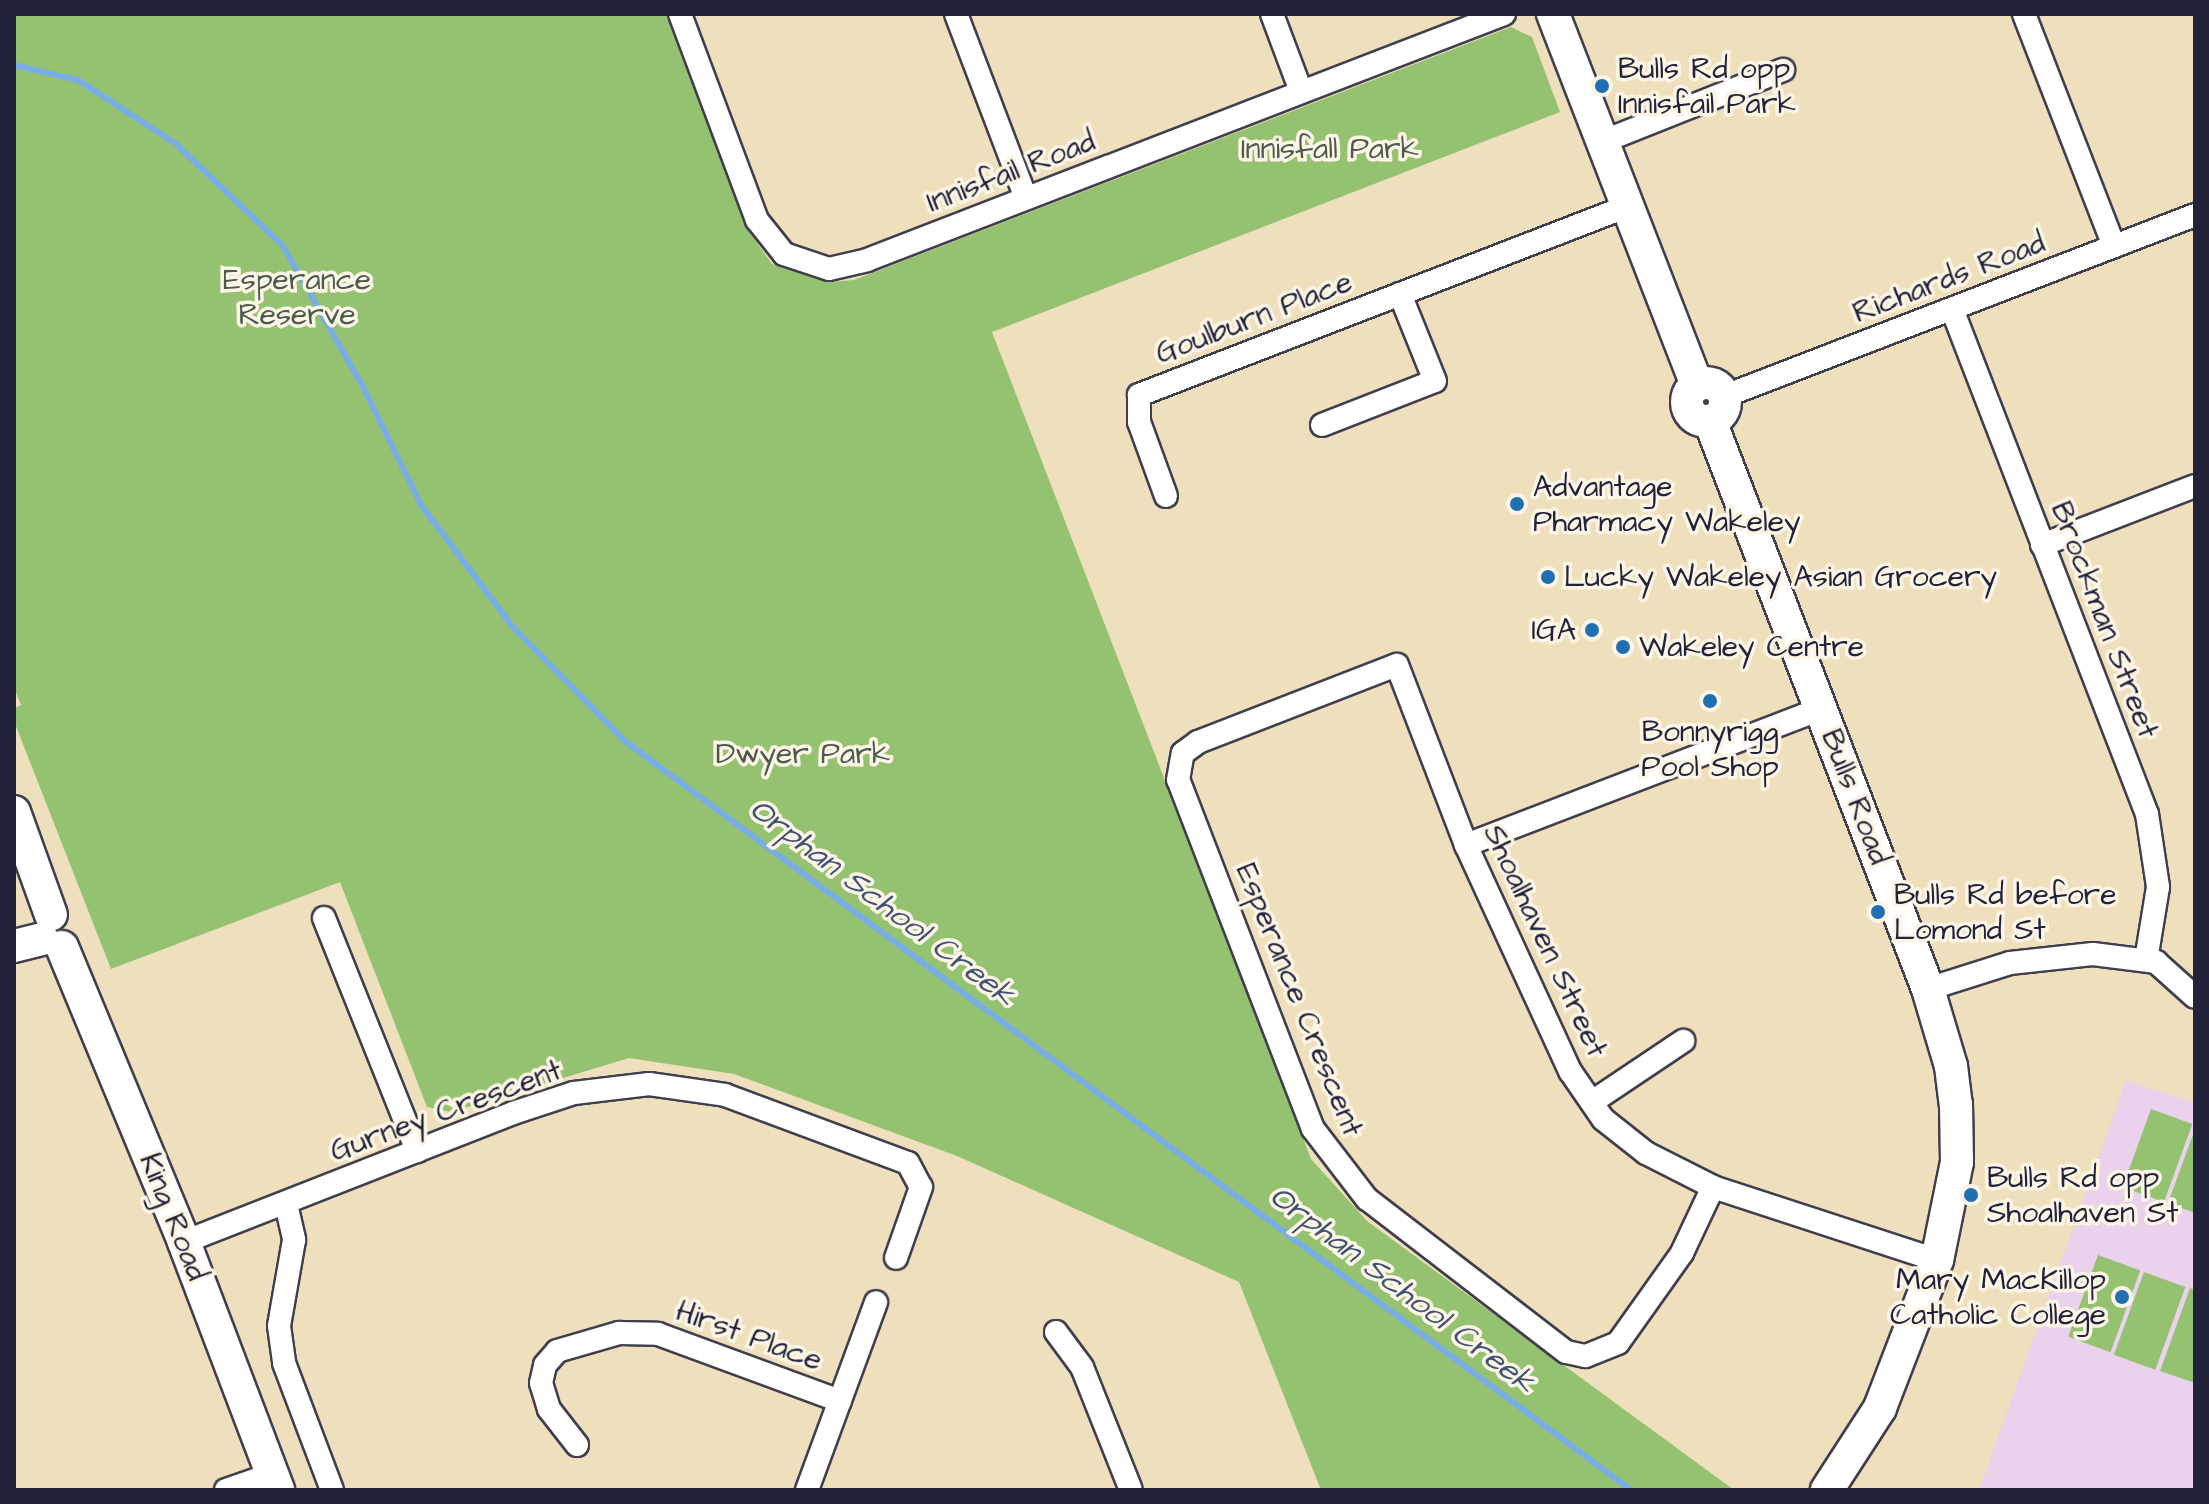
<!DOCTYPE html>
<style>
body{margin:0}
#map{position:relative;width:2209px;height:1504px;overflow:hidden;background:#eedfbd;font-family:"Architects Daughter",sans-serif}
div>[style]{position:absolute}
.built>*{inset:0;background:#ead1ec}
.green>*{inset:0;background:#95c270;transform-origin:0 0}
.stream>*{height:6px;margin:-3px;padding:0 3px;transform-origin:3px;border-radius:3px;background:#78ade6}
.roads{filter:drop-shadow(2px 0 #413e4e) drop-shadow(-2px 0 #413e4e) drop-shadow(0 2px #413e4e) drop-shadow(0 -2px #413e4e)}
.street>*{height:22px;margin:-11px;padding:0 11px;transform-origin:11px;border-radius:11px;background:#fff}
.secondary>*{height:32px;margin:-16px;padding:0 16px;transform-origin:16px;border-radius:16px;background:#fff}
.secondary>.ring{margin:-16px;padding:0;box-sizing:content-box;background:none;border:32px solid #fff;border-radius:50%}
.dots>*{width:22px;height:22px;translate:-50% -50%;box-sizing:border-box;border:4px solid #fcf5e5;border-radius:50%}
span{translate:-50% -50%;white-space:nowrap;text-align:center;line-height:1.15;-webkit-text-stroke:7px #fcf5e5;paint-order:stroke}
.poi-label{font-size:30px;color:#22223b}
.left{translate:0 -50%;text-align:left}
.right{translate:-100% -50%;text-align:right}
.park-label{font-size:30px;color:#4a5a4e}
.street-label{font-size:30px;color:#22223b}
.water-label{font-size:32px;color:#405377;font-style:italic}
.frame{position:absolute;inset:0;border:16px solid #22223b;pointer-events:none}
</style>
<div id="map">
<div class="built">
<i style="clip-path:polygon(2126px 1080px,2195px 1103px,2195px 1490px,1979px 1490px)"></i>
</div>
<div class="green">
<i style="clip-path:polygon(14px 14px,666px 14px,753px 237px,772px 264px,828px 282px,854px 280px,911px 258px,1511px 27px,1532px 37px,1560px 112px,992px 332px,1311px 1159px,1367px 1221px,1734px 1490px,1321px 1490px,1239px 1282px,957px 1156px,734px 1074px,629px 1058px,451px 1112px,427px 1107px,340px 882px,111px 969px,14px 721px,14px 708px,21px 705px,14px 688px)"></i>
<i style="left:2151px;top:1109px;width:44px;height:83px;rotate:20deg"></i>
<i style="clip-path:polygon(2195px 1129px,2195px 1213px,2168px 1203px)"></i>
<i style="left:2098px;top:1255px;width:45px;height:87px;rotate:20deg"></i>
<i style="left:2144px;top:1272px;width:44px;height:88px;rotate:20deg"></i>
<i style="clip-path:polygon(2190px 1288px,2195px 1290px,2195px 1383px,2160px 1371px)"></i>
</div>
<div class="stream">
<i style="left:14px;top:65px;width:66px;rotate:13.2deg"></i>
<i style="left:78px;top:80px;width:116px;rotate:33deg"></i>
<i style="left:175px;top:143px;width:149px;rotate:43.6deg"></i>
<i style="left:283px;top:246px;width:162px;rotate:60.4deg"></i>
<i style="left:363px;top:387px;width:131px;rotate:63.8deg"></i>
<i style="left:421px;top:505px;width:153px;rotate:53deg"></i>
<i style="left:513px;top:627px;width:160px;rotate:45.5deg"></i>
<i style="left:625px;top:741px;width:1254px;rotate:36.67deg"></i>
</div>
<div class="roads">
<div class="street">
<i style="left:680px;top:14px;width:220px;rotate:69.5deg"></i>
<i style="left:757px;top:220px;width:43px;rotate:51.5deg"></i>
<i style="left:784px;top:254px;width:47px;rotate:18.4deg"></i>
<i style="left:829px;top:269px;width:39px;rotate:-13deg"></i>
<i style="left:867px;top:260px;width:683px;rotate:-21.12deg"></i>
<i style="left:956px;top:14px;width:197px;rotate:69.2deg"></i>
<i style="left:1272px;top:14px;width:82px;rotate:69.4deg"></i>
<i style="left:2024px;top:14px;width:249px;rotate:68.8deg"></i>
<i style="left:1602px;top:142px;width:195px;rotate:-21.7deg"></i>
<i style="left:1952px;top:309px;width:541px;rotate:68.89deg"></i>
<i style="left:2147px;top:814px;width:74px;rotate:81.4deg"></i>
<i style="left:2158px;top:887px;width:74px;rotate:99.3deg"></i>
<i style="left:1725px;top:396px;width:504px;rotate:-21.06deg"></i>
<i style="left:1322px;top:425px;width:121px;rotate:-21.3deg"></i>
<i style="left:1435px;top:381px;width:94px;rotate:-111.9deg"></i>
<i style="left:1166px;top:496px;width:79px;rotate:-110deg"></i>
<i style="left:1139px;top:422px;width:27px;rotate:-90deg"></i>
<i style="left:1139px;top:395px;width:524px;rotate:-21.13deg"></i>
<i style="left:2042px;top:545px;width:164px;rotate:-21.1deg"></i>
<i style="left:1466px;top:845px;width:380px;rotate:-21deg"></i>
<i style="left:324px;top:918px;width:251px;rotate:68.2deg"></i>
<i style="left:1928px;top:989px;width:86px;rotate:-17.6deg"></i>
<i style="left:2010px;top:963px;width:83px;rotate:-6.2deg"></i>
<i style="left:2093px;top:954px;width:64px;rotate:7.2deg"></i>
<i style="left:2156px;top:962px;width:52px;rotate:41.9deg"></i>
<i style="left:1592px;top:1102px;width:110px;rotate:-33.8deg"></i>
<i style="left:1713px;top:1187px;width:73px;rotate:115.2deg"></i>
<i style="left:1682px;top:1253px;width:110px;rotate:125.4deg"></i>
<i style="left:1618px;top:1343px;width:35px;rotate:158deg"></i>
<i style="left:1585px;top:1356px;width:19px;rotate:-168deg"></i>
<i style="left:1566px;top:1352px;width:251px;rotate:-142.4deg"></i>
<i style="left:1367px;top:1199px;width:88px;rotate:-127.6deg"></i>
<i style="left:1313px;top:1129px;width:374px;rotate:-111.1deg"></i>
<i style="left:1178px;top:780px;width:27px;rotate:-80deg"></i>
<i style="left:1183px;top:753px;width:19px;rotate:-36deg"></i>
<i style="left:1198px;top:742px;width:213px;rotate:-21.2deg"></i>
<i style="left:1397px;top:665px;width:193px;rotate:69deg"></i>
<i style="left:1466px;top:845px;width:249px;rotate:65.3deg"></i>
<i style="left:1570px;top:1071px;width:58px;rotate:55.5deg"></i>
<i style="left:1603px;top:1119px;width:55px;rotate:38.3deg"></i>
<i style="left:1646px;top:1153px;width:75px;rotate:26.9deg"></i>
<i style="left:1713px;top:1187px;width:236px;rotate:18.1deg"></i>
<i style="left:286px;top:1204px;width:37px;rotate:77deg"></i>
<i style="left:294px;top:1240px;width:87px;rotate:99.9deg"></i>
<i style="left:279px;top:1326px;width:37px;rotate:82deg"></i>
<i style="left:284px;top:1363px;width:136px;rotate:69.3deg"></i>
<i style="left:184px;top:1242px;width:353px;rotate:-21.4deg"></i>
<i style="left:513px;top:1113px;width:64px;rotate:-18.2deg"></i>
<i style="left:574px;top:1093px;width:76px;rotate:-6.8deg"></i>
<i style="left:649px;top:1084px;width:77px;rotate:8.2deg"></i>
<i style="left:725px;top:1095px;width:195px;rotate:20.4deg"></i>
<i style="left:908px;top:1163px;width:27px;rotate:62deg"></i>
<i style="left:921px;top:1187px;width:75px;rotate:109.4deg"></i>
<i style="left:1056px;top:1332px;width:44px;rotate:53.4deg"></i>
<i style="left:1082px;top:1367px;width:132px;rotate:68.3deg"></i>
<i style="left:577px;top:1445px;width:46px;rotate:-127.9deg"></i>
<i style="left:549px;top:1409px;width:27px;rotate:-107deg"></i>
<i style="left:541px;top:1383px;width:18px;rotate:-77deg"></i>
<i style="left:545px;top:1365px;width:18px;rotate:-49deg"></i>
<i style="left:557px;top:1351px;width:65px;rotate:-16.2deg"></i>
<i style="left:619px;top:1333px;width:39px;rotate:1deg"></i>
<i style="left:658px;top:1334px;width:194px;rotate:20.2deg"></i>
<i style="left:226px;top:1490px;width:49px;rotate:-19.2deg"></i>
<i style="left:807px;top:1490px;width:200px;rotate:-69.8deg"></i>
</div>
<div class="secondary">
<i style="left:1553px;top:14px;width:398px;rotate:68.8deg"></i>
<i class="ring" style="left:1687px;top:383px;width:6px;height:6px"></i>
<i style="left:1710px;top:421px;width:608px;rotate:69deg"></i>
<i style="left:1928px;top:989px;width:80px;rotate:73.4deg"></i>
<i style="left:1951px;top:1066px;width:38px;rotate:83deg"></i>
<i style="left:1956px;top:1104px;width:58px;rotate:89deg"></i>
<i style="left:1957px;top:1162px;width:100px;rotate:101.5deg"></i>
<i style="left:1937px;top:1260px;width:159px;rotate:111.1deg"></i>
<i style="left:1880px;top:1408px;width:98px;rotate:122.9deg"></i>
<i style="left:14px;top:812px;width:109px;rotate:70.2deg"></i>
<i style="left:14px;top:946px;width:29px;rotate:-14deg"></i>
<i style="left:62px;top:947px;width:319px;rotate:67.5deg"></i>
<i style="left:184px;top:1242px;width:265px;rotate:69.2deg"></i>
</div>
</div>
<div class="dots">
<i style="left:1602px;top:86px;background:#1f6fb2"></i>
<i style="left:1517px;top:504px;background:#1f6fb2"></i>
<i style="left:1548px;top:577px;background:#1f6fb2"></i>
<i style="left:1592px;top:630px;background:#1f6fb2"></i>
<i style="left:1623px;top:647px;background:#1f6fb2"></i>
<i style="left:1710px;top:701px;background:#1f6fb2"></i>
<i style="left:1878px;top:912px;background:#1f6fb2"></i>
<i style="left:1971px;top:1195px;background:#1f6fb2"></i>
<i style="left:2122px;top:1297px;background:#1f6fb2"></i>
</div>
<div class="poi-label">
<span class="left" style="left:1618px;top:86px">Bulls Rd opp<br>Innisfail Park</span>
<span class="left" style="left:1533px;top:504px">Advantage<br>Pharmacy Wakeley</span>
<span class="left" style="left:1564px;top:577px">Lucky Wakeley Asian Grocery</span>
<span class="right" style="left:1576px;top:630px">IGA</span>
<span class="left" style="left:1639px;top:647px">Wakeley Centre</span>
<span style="left:1710px;top:749px">Bonnyrigg<br>Pool Shop</span>
<span class="left" style="left:1894px;top:912px">Bulls Rd before<br>Lomond St</span>
<span class="left" style="left:1987px;top:1195px">Bulls Rd opp<br>Shoalhaven St</span>
<span class="right" style="left:2106px;top:1297px">Mary MacKillop<br>Catholic College</span>
</div>
<div class="park-label">
<span style="left:1330px;top:149px">Innisfall Park</span>
<span style="left:297px;top:297px">Esperance<br>Reserve</span>
<span style="left:803px;top:754px">Dwyer Park</span>
</div>
<div class="street-label">
<span style="left:1011px;top:172px;rotate:-21deg">Innisfail Road</span>
<span style="left:1949px;top:278px;rotate:-21deg">Richards Road</span>
<span style="left:1254px;top:318px;rotate:-21deg">Goulburn Place</span>
<span style="left:2104px;top:620px;rotate:69deg">Brockman Street</span>
<span style="left:1855px;top:797px;rotate:69deg">Bulls Road</span>
<span style="left:1545px;top:941px;rotate:65deg">Shoalhaven Street</span>
<span style="left:1299px;top:1000px;rotate:68deg">Esperance Crescent</span>
<span style="left:446px;top:1111px;rotate:-20deg">Gurney Crescent</span>
<span style="left:173px;top:1217px;rotate:68deg">King Road</span>
<span style="left:749px;top:1336px;rotate:20deg">Hirst Place</span>
</div>
<div class="water-label">
<span style="left:882px;top:903px;rotate:37deg">Orphan School Creek</span>
<span style="left:1402px;top:1290px;rotate:37deg">Orphan School Creek</span>
</div>
<div class="frame"></div>
</div>
